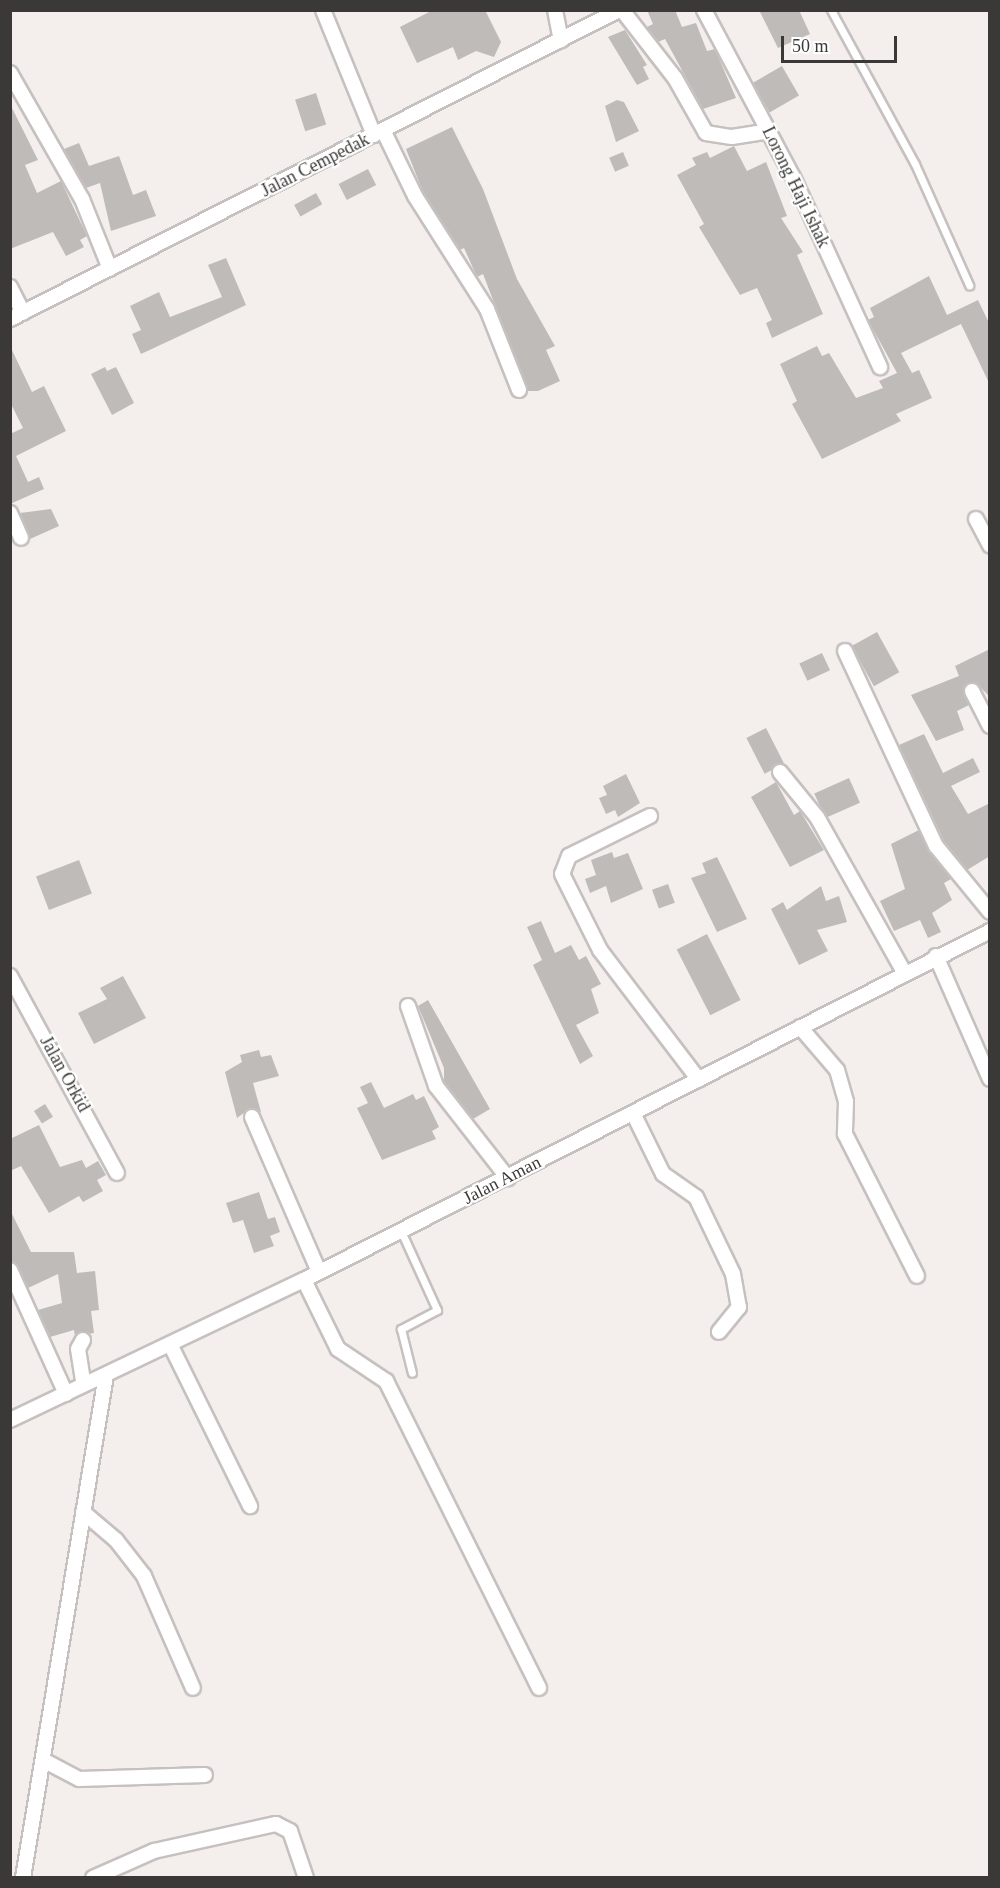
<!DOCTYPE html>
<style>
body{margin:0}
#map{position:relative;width:1000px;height:1888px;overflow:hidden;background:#f4efed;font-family:"Times New Roman",serif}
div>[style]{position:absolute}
.building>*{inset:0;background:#bfbbb9;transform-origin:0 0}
.roads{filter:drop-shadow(2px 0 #c6c1bf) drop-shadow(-2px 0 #c6c1bf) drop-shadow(0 2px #c6c1bf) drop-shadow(0 -2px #c6c1bf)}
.service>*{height:7px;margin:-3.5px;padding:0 3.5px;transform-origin:3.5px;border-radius:3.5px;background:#fff}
.minor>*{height:14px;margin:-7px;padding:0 7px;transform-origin:7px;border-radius:7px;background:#fff}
span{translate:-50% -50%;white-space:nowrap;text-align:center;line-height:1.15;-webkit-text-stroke:4.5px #fff;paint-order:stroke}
.street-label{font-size:18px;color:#3b3938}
.frame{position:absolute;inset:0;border:12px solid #3b3938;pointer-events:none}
.scale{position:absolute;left:781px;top:36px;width:116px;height:27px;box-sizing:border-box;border:3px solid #3b3938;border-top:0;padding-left:8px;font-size:18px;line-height:21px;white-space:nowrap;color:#3b3938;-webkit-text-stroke:4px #fff;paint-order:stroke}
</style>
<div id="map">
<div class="building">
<i style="clip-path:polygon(433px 10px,485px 10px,501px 42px,494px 57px,476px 51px,458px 60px,453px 47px,417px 63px,400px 27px)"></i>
<i style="clip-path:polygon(647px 10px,675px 10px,682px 27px,696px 23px,707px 51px,715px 49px,736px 98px,703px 109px,665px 39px,658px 42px,647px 27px,653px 24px)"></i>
<i style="clip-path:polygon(759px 10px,799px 10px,810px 34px,778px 48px)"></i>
<i style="clip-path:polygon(625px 30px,647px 65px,643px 67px,649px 79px,637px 85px,608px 37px)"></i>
<i style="left:782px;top:66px;width:34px;height:34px;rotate:60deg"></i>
<i style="left:316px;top:93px;width:33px;height:22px;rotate:72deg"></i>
<i style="clip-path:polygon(617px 100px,624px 102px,639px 131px,616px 142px,605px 106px)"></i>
<i style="clip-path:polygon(10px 104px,38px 160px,25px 165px,37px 193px,61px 181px,87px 236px,80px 240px,84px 247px,66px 256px,53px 232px,10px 249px)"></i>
<i style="clip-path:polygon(452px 127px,483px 189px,517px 279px,555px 346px,546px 350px,560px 381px,538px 391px,528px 391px,483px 274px,477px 277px,464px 248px,460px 250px,423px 192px,406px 149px)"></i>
<i style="clip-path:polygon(79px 143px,89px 166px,119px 156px,133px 195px,146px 190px,156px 216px,111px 231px,100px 183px,86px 188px,64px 149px)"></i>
<i style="clip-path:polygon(734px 146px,747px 171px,766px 162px,787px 216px,781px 218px,803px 252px,797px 255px,823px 314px,772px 338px,766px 323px,772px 320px,757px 288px,740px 295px,699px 227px,704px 224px,677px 175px,696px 165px,692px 158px,707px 152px,710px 158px)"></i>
<i style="left:623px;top:152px;width:15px;height:15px;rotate:67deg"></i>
<i style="left:368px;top:169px;width:18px;height:33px;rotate:63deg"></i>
<i style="left:316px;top:193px;width:13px;height:25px;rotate:61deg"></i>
<i style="clip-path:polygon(226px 258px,246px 305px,141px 354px,132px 334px,141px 330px,130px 306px,159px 292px,170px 317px,222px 297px,208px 265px)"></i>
<i style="clip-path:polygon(929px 276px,947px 315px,978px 300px,990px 325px,990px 385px,961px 324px,901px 353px,912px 373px,919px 370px,932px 398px,896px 414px,901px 421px,822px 459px,792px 404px,797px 401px,780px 364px,817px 346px,822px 356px,829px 353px,856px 398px,883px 388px,879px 381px,897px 373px,868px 320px,874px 317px,870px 308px)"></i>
<i style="clip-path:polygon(10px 346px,32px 392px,44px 386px,66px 431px,16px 456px,28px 482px,39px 477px,44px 489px,10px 504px,10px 434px,23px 428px,10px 402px)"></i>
<i style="clip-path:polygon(105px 367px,107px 371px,116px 367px,134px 403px,112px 415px,91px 374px)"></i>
<i style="clip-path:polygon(51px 509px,59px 526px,30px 539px,20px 513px)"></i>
<i style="left:877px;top:632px;width:46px;height:29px;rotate:61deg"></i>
<i style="clip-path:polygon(990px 649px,990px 697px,976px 683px,967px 683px,963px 691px,969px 705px,957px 711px,964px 730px,936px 741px,911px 695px,959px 676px,955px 666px)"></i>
<i style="left:822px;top:653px;width:19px;height:25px;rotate:65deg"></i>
<i style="left:766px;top:728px;width:40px;height:22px;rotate:63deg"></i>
<i style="clip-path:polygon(924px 734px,943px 773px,973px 758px,980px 772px,951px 786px,968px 814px,990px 803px,990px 856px,967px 870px,944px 841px,899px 745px)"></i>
<i style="clip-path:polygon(626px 774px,640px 803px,618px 817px,615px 810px,606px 814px,599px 798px,607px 795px,603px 786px)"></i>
<i style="left:849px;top:778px;width:27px;height:38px;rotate:66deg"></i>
<i style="clip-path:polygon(776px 782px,794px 815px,800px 811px,824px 850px,790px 867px,751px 797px)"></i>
<i style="clip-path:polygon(919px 830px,951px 879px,944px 883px,952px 900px,932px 913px,941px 932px,928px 938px,920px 920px,894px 931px,880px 901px,905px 889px,891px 844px)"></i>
<i style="clip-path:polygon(612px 852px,614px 858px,628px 853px,643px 889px,611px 903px,606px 886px,590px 893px,585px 879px,596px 875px,591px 860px)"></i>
<i style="clip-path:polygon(717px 857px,747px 919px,717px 932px,691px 878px,706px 873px,702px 863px)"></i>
<i style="left:79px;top:860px;width:36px;height:46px;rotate:69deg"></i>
<i style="left:668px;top:884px;width:20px;height:17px;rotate:70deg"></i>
<i style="clip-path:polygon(821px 886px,826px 901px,839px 896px,847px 922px,817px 930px,828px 951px,799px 965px,771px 909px,783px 902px,787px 910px)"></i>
<i style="clip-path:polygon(541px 921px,555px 953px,571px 945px,579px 960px,586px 956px,601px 984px,591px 989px,599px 1013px,576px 1025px,593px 1056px,580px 1064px,533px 965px,542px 960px,527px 927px)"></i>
<i style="left:707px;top:934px;width:74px;height:34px;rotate:63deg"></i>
<i style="clip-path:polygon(123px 976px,146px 1018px,94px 1044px,78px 1013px,107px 999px,100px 988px)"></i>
<i style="clip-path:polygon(428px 1000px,490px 1109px,473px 1119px,444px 1082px,444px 1068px,418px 1006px)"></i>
<i style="clip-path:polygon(259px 1050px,261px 1057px,271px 1055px,279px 1076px,253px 1083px,261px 1112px,249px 1109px,237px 1118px,225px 1072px,242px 1062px,240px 1055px)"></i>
<i style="clip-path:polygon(371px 1082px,384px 1108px,413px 1094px,416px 1100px,424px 1096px,439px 1127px,432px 1131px,436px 1139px,382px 1160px,357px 1108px,368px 1103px,360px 1087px)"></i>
<i style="left:45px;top:1104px;width:15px;height:13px;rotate:58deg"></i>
<i style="clip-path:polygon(39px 1125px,60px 1167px,82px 1160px,86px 1168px,98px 1161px,106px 1175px,97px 1180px,103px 1191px,83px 1202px,79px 1196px,49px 1213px,21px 1166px,10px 1171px,10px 1139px)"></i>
<i style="clip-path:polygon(259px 1192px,268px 1219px,275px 1217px,280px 1232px,270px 1236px,274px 1246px,254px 1253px,243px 1220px,233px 1223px,226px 1203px)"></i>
<i style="clip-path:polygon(10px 1210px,31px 1252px,74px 1252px,77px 1273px,95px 1271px,99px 1310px,91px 1311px,94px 1333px,75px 1336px,74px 1330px,50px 1337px,38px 1310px,62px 1303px,58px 1274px,28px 1288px,10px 1261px)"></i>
</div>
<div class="roads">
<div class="service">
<i style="left:831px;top:10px;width:175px;rotate:61.4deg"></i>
<i style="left:915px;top:164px;width:133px;rotate:65.9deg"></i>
<i style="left:401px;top:1231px;width:87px;rotate:65.5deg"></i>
<i style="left:437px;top:1310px;width:41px;rotate:152.2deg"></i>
<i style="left:401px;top:1329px;width:45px;rotate:76deg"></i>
</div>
<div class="minor">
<i style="left:323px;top:10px;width:135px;rotate:67.8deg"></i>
<i style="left:555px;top:10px;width:31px;rotate:79deg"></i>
<i style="left:622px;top:10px;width:86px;rotate:52.1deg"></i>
<i style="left:675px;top:78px;width:63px;rotate:60.6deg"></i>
<i style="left:706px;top:133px;width:26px;rotate:9deg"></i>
<i style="left:732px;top:137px;width:37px;rotate:-9deg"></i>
<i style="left:704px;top:10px;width:191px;rotate:62deg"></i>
<i style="left:794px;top:179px;width:207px;rotate:65.4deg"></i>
<i style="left:10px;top:73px;width:145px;rotate:60.3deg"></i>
<i style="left:82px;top:199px;width:75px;rotate:68.2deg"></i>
<i style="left:383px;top:130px;width:73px;rotate:64.1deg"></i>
<i style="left:415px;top:196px;width:134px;rotate:57.5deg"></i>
<i style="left:487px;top:309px;width:87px;rotate:68.4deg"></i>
<i style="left:10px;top:287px;width:29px;rotate:63deg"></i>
<i style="left:10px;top:319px;width:683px;rotate:-26.9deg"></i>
<i style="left:10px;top:513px;width:27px;rotate:66deg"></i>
<i style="left:976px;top:519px;width:30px;rotate:62deg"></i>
<i style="left:845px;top:651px;width:215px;rotate:65deg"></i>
<i style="left:936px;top:846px;width:85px;rotate:50.7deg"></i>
<i style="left:972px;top:691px;width:39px;rotate:63deg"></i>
<i style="left:780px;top:772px;width:58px;rotate:50.6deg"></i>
<i style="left:817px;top:817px;width:178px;rotate:60.7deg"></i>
<i style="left:650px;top:816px;width:90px;rotate:153.7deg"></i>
<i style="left:569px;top:856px;width:19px;rotate:111deg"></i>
<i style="left:562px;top:874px;width:85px;rotate:63.4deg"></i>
<i style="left:600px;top:950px;width:163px;rotate:52.7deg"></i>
<i style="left:936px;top:956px;width:134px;rotate:66.3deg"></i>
<i style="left:10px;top:976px;width:224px;rotate:61.5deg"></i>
<i style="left:408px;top:1006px;width:85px;rotate:70.7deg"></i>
<i style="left:436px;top:1086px;width:117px;rotate:52deg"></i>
<i style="left:800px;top:1027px;width:57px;rotate:49.3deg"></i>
<i style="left:837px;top:1070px;width:33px;rotate:74deg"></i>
<i style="left:846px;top:1102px;width:32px;rotate:92deg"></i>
<i style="left:845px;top:1134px;width:159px;rotate:63.1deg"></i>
<i style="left:634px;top:1115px;width:66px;rotate:63.8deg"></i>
<i style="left:663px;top:1174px;width:40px;rotate:34.9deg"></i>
<i style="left:696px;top:1197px;width:85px;rotate:64.3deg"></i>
<i style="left:733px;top:1274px;width:34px;rotate:80deg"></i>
<i style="left:739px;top:1307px;width:32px;rotate:129deg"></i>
<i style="left:252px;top:1117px;width:169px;rotate:66.6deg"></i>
<i style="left:10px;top:1270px;width:136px;rotate:65.7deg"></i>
<i style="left:304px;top:1280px;width:77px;rotate:63.8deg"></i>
<i style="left:338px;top:1349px;width:58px;rotate:33.7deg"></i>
<i style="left:386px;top:1381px;width:343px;rotate:63.5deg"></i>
<i style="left:83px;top:1340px;width:10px;rotate:119deg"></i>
<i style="left:78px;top:1349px;width:36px;rotate:81deg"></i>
<i style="left:170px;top:1344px;width:181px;rotate:63.7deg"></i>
<i style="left:10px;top:1420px;width:326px;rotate:-25.5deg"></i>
<i style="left:304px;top:1280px;width:770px;rotate:-26.96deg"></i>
<i style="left:83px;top:1512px;width:43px;rotate:40.3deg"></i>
<i style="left:116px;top:1540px;width:46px;rotate:52.1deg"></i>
<i style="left:144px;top:1576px;width:122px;rotate:66.4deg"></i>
<i style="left:43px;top:1760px;width:41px;rotate:27.8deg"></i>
<i style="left:79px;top:1779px;width:126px;rotate:-1.8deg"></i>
<i style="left:23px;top:1878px;width:510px;rotate:-80.63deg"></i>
<i style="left:93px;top:1878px;width:67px;rotate:-23.9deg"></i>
<i style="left:154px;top:1851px;width:125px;rotate:-12.5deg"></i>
<i style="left:276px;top:1824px;width:16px;rotate:27deg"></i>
<i style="left:290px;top:1831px;width:50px;rotate:71.2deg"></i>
</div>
</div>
<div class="street-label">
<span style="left:315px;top:165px;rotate:-27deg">Jalan Cempedak</span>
<span style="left:796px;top:187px;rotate:64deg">Lorong Haji Ishak</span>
<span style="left:65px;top:1074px;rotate:61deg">Jalan Orkid</span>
<span style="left:502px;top:1180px;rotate:-27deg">Jalan Aman</span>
</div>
<div class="frame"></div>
<div class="scale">50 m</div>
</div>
